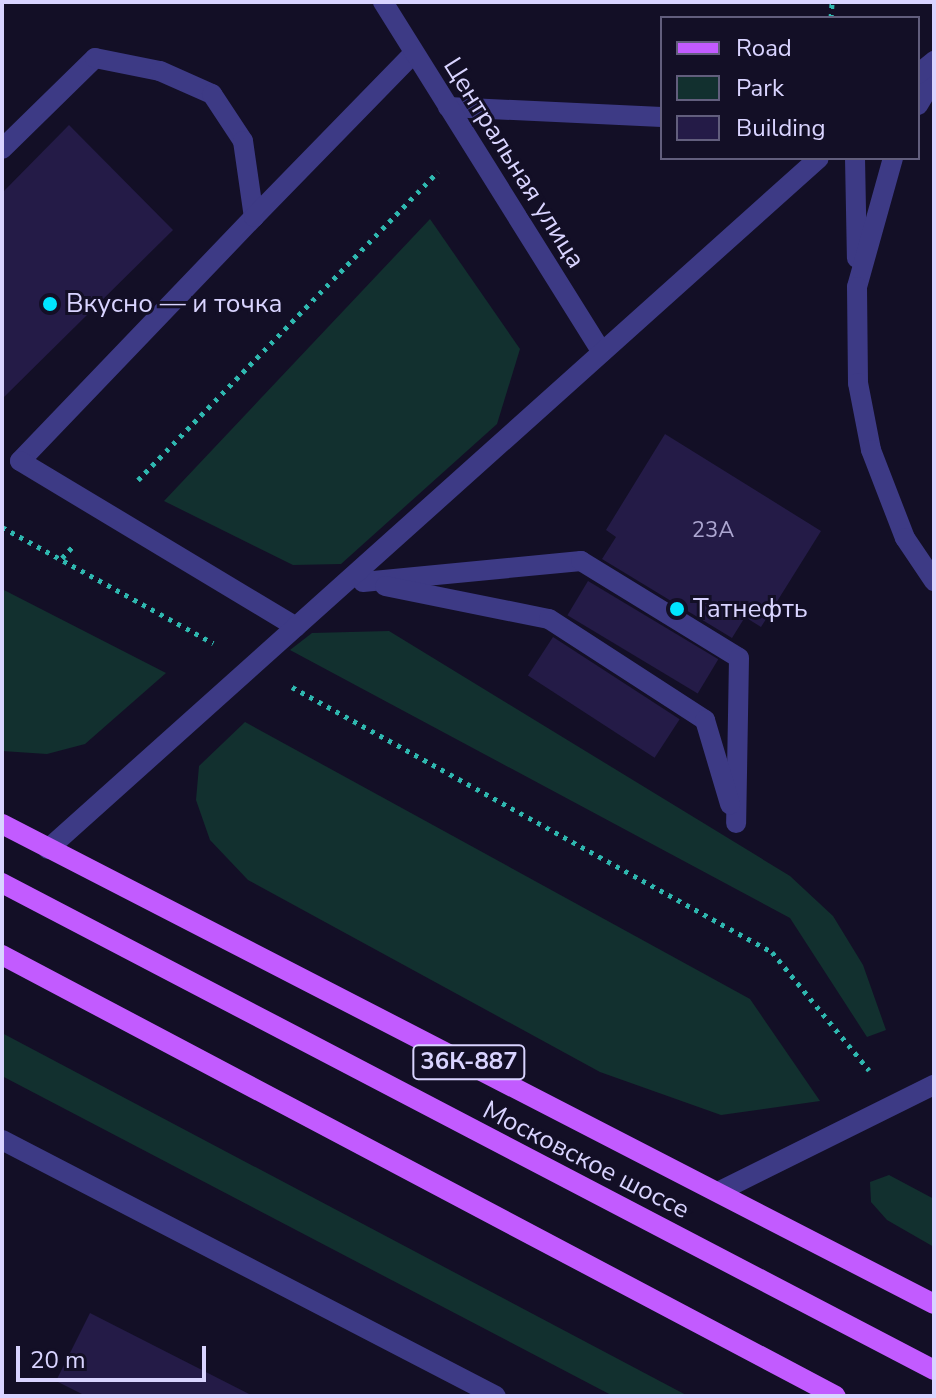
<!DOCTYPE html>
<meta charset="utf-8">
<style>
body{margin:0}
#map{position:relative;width:936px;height:1398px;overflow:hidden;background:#130f26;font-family:"Nunito Sans",sans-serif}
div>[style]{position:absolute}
.green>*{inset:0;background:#12302f}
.building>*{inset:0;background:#241b47;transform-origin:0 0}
.path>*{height:5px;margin-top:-2.5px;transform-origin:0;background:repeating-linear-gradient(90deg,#2fb8b0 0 4px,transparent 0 10px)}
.service>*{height:20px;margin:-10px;padding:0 10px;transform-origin:10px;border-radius:10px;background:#3d3a85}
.minor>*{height:20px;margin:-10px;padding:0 10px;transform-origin:10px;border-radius:10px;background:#3d3a85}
.primary>*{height:20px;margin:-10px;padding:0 10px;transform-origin:10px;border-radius:10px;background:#c25bff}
.dots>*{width:22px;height:22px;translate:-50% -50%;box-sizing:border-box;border:4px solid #130f26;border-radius:50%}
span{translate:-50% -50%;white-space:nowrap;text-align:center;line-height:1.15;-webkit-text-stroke:6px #130f26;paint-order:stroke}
.number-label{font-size:22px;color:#aca6d1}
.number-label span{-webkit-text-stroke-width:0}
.shield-label span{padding:2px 6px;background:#130f26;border:2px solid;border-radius:6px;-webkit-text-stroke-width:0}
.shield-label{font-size:24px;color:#d9d4ff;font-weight:700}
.street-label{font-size:26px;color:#d9d4ff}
.poi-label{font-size:26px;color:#d9d4ff}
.left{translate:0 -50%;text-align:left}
.frame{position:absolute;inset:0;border:4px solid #d9d4ff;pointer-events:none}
.legend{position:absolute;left:660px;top:16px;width:260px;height:144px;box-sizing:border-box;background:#130f26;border:2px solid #625e7d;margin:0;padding:10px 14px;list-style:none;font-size:24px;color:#d9d4ff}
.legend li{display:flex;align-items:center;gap:16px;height:40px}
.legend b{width:40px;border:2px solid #625e7d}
.scale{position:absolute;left:16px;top:1346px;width:190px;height:36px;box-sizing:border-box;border:4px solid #d9d4ff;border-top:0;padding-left:10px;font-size:24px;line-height:28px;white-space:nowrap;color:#d9d4ff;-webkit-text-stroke:6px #130f26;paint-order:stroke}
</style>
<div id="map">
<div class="green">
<i style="clip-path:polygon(430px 219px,520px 349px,497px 424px,341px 564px,293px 565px,164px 501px)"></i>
<i style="clip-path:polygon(2px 589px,166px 673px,85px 744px,47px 754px,2px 751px)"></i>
<i style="clip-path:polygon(389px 631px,790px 876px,833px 916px,863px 965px,886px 1030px,867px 1037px,790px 918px,290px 650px,312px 633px)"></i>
<i style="clip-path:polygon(245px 722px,750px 999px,820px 1101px,721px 1115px,600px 1072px,248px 880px,210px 840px,196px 800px,199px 766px)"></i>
<i style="clip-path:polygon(2px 1033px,688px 1396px,613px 1396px,2px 1076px)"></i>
<i style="clip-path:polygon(889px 1175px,934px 1199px,934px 1247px,887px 1220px,871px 1202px,870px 1182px)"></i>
</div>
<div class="building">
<i style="clip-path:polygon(69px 125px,173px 230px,2px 399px,2px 193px)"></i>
<i style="clip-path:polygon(665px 434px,821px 531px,761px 627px,745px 617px,732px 638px,602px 559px,616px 537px,606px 530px)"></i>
<i style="left:588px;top:581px;width:152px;height:40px;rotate:31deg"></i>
<i style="left:553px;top:637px;width:151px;height:46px;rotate:33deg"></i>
<i style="clip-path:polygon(90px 1313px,253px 1396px,86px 1396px,56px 1381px)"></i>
</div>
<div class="path">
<i style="left:831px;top:18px;width:16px;rotate:-86deg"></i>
<i style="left:138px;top:480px;width:430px;rotate:-45.8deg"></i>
<i style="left:2px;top:527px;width:241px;rotate:28.8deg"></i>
<i style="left:62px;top:558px;width:19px;rotate:-47deg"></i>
<i style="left:292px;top:687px;width:548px;rotate:28.9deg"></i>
<i style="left:772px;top:952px;width:153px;rotate:50.6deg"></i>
</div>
<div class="service">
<i style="left:918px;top:105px;width:31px;rotate:-59deg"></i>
<i style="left:448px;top:107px;width:214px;rotate:2.7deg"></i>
<i style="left:2px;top:149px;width:130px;rotate:-44.4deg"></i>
<i style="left:95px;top:58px;width:66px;rotate:11.3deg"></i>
<i style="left:160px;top:71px;width:57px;rotate:23.9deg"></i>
<i style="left:212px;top:94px;width:56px;rotate:56.6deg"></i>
<i style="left:243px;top:141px;width:77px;rotate:81.8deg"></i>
<i style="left:254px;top:217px;width:338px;rotate:133.8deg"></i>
<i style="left:20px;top:461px;width:322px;rotate:31deg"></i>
<i style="left:855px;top:158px;width:100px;rotate:88.9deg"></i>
<i style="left:893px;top:158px;width:134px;rotate:105.6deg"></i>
<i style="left:857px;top:287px;width:96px;rotate:89.4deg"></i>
<i style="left:858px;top:383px;width:68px;rotate:79deg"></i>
<i style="left:871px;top:450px;width:94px;rotate:68.9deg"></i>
<i style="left:905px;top:538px;width:52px;rotate:56deg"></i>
<i style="left:254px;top:217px;width:229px;rotate:-45.7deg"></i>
<i style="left:363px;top:582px;width:219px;rotate:-5.5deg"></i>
<i style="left:581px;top:561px;width:185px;rotate:31.5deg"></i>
<i style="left:739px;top:658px;width:165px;rotate:91deg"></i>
<i style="left:385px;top:586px;width:167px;rotate:11.4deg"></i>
<i style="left:549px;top:619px;width:186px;rotate:32.9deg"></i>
<i style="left:705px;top:720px;width:88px;rotate:73.4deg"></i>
<i style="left:2px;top:1140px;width:556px;rotate:27.39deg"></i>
<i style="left:720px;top:1191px;width:239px;rotate:-26.4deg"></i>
</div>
<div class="minor">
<i style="left:383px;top:2px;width:413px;rotate:58deg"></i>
<i style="left:918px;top:74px;width:21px;rotate:-39deg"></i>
<i style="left:48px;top:849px;width:1035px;rotate:-41.87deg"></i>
</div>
<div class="primary">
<i style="left:2px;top:824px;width:1048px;rotate:27.25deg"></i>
<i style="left:2px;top:883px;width:1052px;rotate:27.59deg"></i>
<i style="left:2px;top:955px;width:943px;rotate:27.87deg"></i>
</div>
<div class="dots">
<i style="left:50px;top:304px;background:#00e5ff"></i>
<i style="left:677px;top:609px;background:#00e5ff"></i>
</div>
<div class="number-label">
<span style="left:713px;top:531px">23А</span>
</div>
<div class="shield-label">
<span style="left:469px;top:1062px">36К-887</span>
</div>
<div class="street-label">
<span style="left:514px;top:163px;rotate:58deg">Центральная улица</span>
<span style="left:586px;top:1160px;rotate:27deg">Московское шоссе</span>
</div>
<div class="poi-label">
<span class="left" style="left:66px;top:304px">Вкусно — и точка</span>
<span class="left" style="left:693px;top:609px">Татнефть</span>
</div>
<div class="frame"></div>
<ul class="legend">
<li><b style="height:10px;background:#c25bff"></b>Road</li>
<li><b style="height:22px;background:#12302f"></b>Park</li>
<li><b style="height:22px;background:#241b47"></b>Building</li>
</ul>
<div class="scale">20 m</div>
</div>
